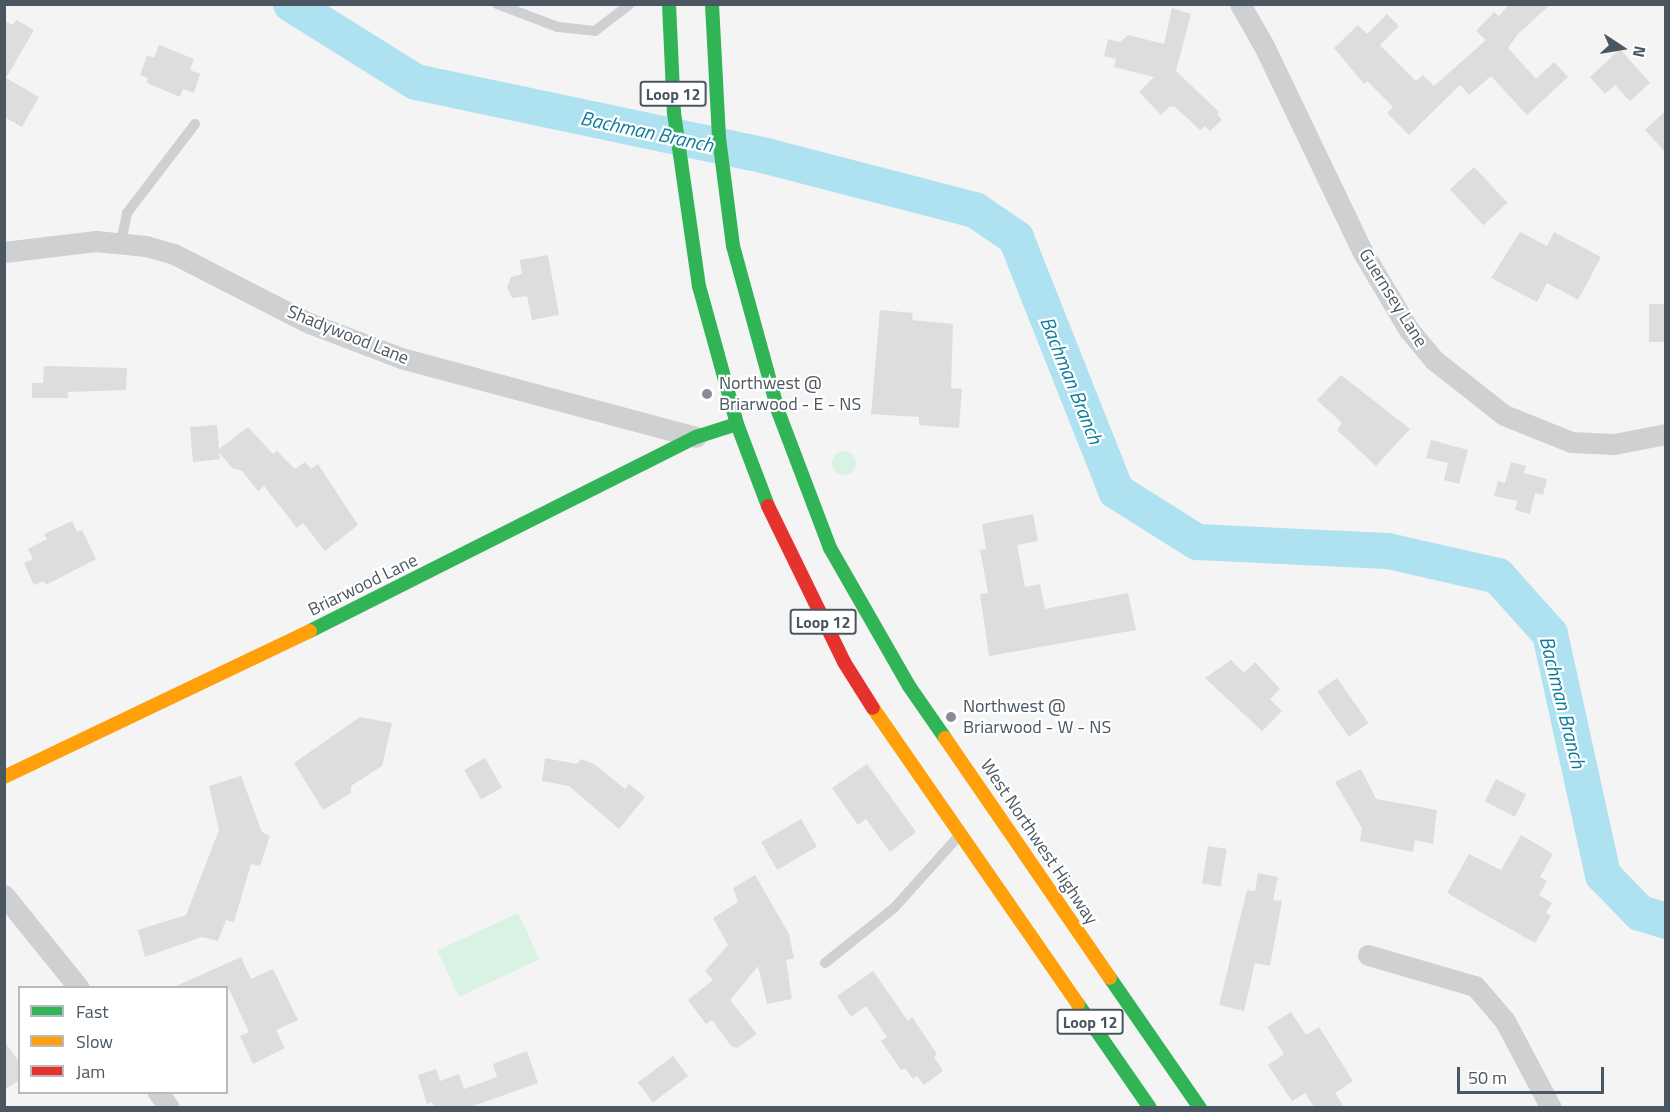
<!DOCTYPE html>
<style>
body{margin:0}
#map{position:relative;width:1670px;height:1112px;overflow:hidden;background:#f4f4f4;font-family:"Titillium Web",sans-serif}
div>[style]{position:absolute}
.green>*{inset:0;background:#d9f2e3;transform-origin:0 0}
.round{border-radius:50%}
.river>*{height:36px;margin:-18px;padding:0 18px;transform-origin:18px;border-radius:18px;background:#aee2f0}
.building>*{inset:0;background:#ddddde;transform-origin:0 0}
.lane>*{height:10px;margin:-5px;padding:0 5px;transform-origin:5px;border-radius:5px;background:#ced0d2}
.street>*{height:21px;margin:-10.5px;padding:0 10.5px;transform-origin:10.5px;border-radius:10.5px;background:#ced0d2}
.fast>*{height:14px;margin:-7px;padding:0 7px;transform-origin:7px;border-radius:7px;background:#30b455}
.slow>*{height:14px;margin:-7px;padding:0 7px;transform-origin:7px;border-radius:7px;background:#ff9f0a}
.jam>*{height:14px;margin:-7px;padding:0 7px;transform-origin:7px;border-radius:7px;background:#e5322d}
.dots>*{width:16px;height:16px;translate:-50% -50%;box-sizing:border-box;border:3px solid #fff;border-radius:50%}
span{translate:-50% -50%;white-space:nowrap;text-align:center;line-height:1.15;-webkit-text-stroke:4.5px #fff;paint-order:stroke}
.shield-label span{padding:2px 4px;background:#fff;border:2px solid;border-radius:4px;-webkit-text-stroke-width:0}
.shield-label{font-size:16px;color:#4a5661;font-weight:700}
.street-label{font-size:18px;color:#4a5661}
.poi-label{font-size:18px;color:#4a5661}
.left{translate:0 -50%;text-align:left}
.water-label{font-size:20px;color:#0c7c9b;font-style:italic}
.frame{position:absolute;inset:0;border:6px solid #4a5661;pointer-events:none}
.legend{position:absolute;left:18px;top:986px;width:210px;height:108px;box-sizing:border-box;background:#fff;border:2px solid #b7bbc0;margin:0;padding:8px 10px;list-style:none;font-size:18px;color:#4a5661}
.legend li{display:flex;align-items:center;gap:12px;height:30px}
.legend b{width:30px;border:2px solid #b7bbc0}
.north{position:absolute;left:1592px;top:18px;width:60px;height:60px;-webkit-text-stroke:4px #fff;paint-order:stroke;rotate:102deg;font-size:16px;font-weight:700;line-height:24px;text-align:center;color:#4a5661}
.north::after{content:'';display:block;margin:auto;width:21px;height:27px;background:#4a5661;clip-path:polygon(50% 0,100% 100%,50% 72%,0 100%)}
.scale{position:absolute;left:1457px;top:1067px;width:147px;height:27px;box-sizing:border-box;border:3px solid #4a5661;border-top:0;padding-left:8px;font-size:18px;line-height:21px;white-space:nowrap;color:#4a5661;-webkit-text-stroke:4px #fff;paint-order:stroke}
</style>
<div id="map">
<div class="green">
<i class="round" style="left:832px;top:451px;width:24px;height:24px"></i>
<i style="left:518px;top:913px;width:51px;height:89px;rotate:65deg"></i>
</div>
<div class="river">
<i style="left:291px;top:4px;width:147px;rotate:32deg"></i>
<i style="left:416px;top:82px;width:358px;rotate:11.9deg"></i>
<i style="left:766px;top:156px;width:216px;rotate:14.5deg"></i>
<i style="left:975px;top:210px;width:50px;rotate:34.3deg"></i>
<i style="left:1016px;top:238px;width:272px;rotate:68.4deg"></i>
<i style="left:1116px;top:491px;width:96px;rotate:32.2deg"></i>
<i style="left:1197px;top:542px;width:191px;rotate:2.7deg"></i>
<i style="left:1388px;top:551px;width:113px;rotate:12.8deg"></i>
<i style="left:1498px;top:576px;width:78px;rotate:48.1deg"></i>
<i style="left:1550px;top:634px;width:247px;rotate:77.6deg"></i>
<i style="left:1603px;top:875px;width:53px;rotate:45.8deg"></i>
<i style="left:1640px;top:913px;width:27px;rotate:17deg"></i>
</div>
<div class="building">
<i style="clip-path:polygon(1509px 4px,1551px 4px,1518px 34px,1508px 48px,1536px 79px,1554px 62px,1568px 77px,1527px 115px,1491px 76px,1469px 95px,1460px 85px,1409px 135px,1387px 113px,1393px 107px,1367px 81px,1364px 84px,1334px 48px,1358px 25px,1367px 34px,1387px 14px,1399px 26px,1380px 45px,1416px 81px,1423px 75px,1434px 86px,1486px 40px,1476px 31px,1494px 12px,1499px 16px)"></i>
<i style="clip-path:polygon(1172px 8px,1191px 14px,1176px 71px,1219px 112px,1217px 114px,1222px 120px,1210px 131px,1205px 126px,1200px 130px,1175px 107px,1170px 106px,1161px 115px,1139px 92px,1154px 77px,1114px 67px,1116px 59px,1104px 56px,1108px 39px,1120px 42px,1128px 35px,1164px 44px)"></i>
<i style="clip-path:polygon(16px 20px,34px 30px,6px 78px,39px 97px,22px 127px,4px 117px,4px 21px,13px 25px)"></i>
<i style="clip-path:polygon(159px 45px,194px 59px,190px 70px,200px 74px,194px 93px,183px 89px,180px 97px,147px 83px,148px 78px,140px 75px,147px 55px,154px 58px)"></i>
<i style="clip-path:polygon(1620px 49px,1650px 83px,1630px 101px,1615px 85px,1605px 94px,1590px 77px)"></i>
<i style="clip-path:polygon(1665px 111px,1665px 152px,1645px 130px)"></i>
<i style="left:1474px;top:167px;width:49px;height:33px;rotate:47deg"></i>
<i style="clip-path:polygon(1520px 232px,1547px 246px,1554px 232px,1601px 257px,1578px 300px,1547px 283px,1537px 302px,1491px 278px)"></i>
<i style="clip-path:polygon(548px 255px,559px 315px,532px 320px,527px 296px,512px 298px,507px 288px,511px 277px,522px 274px,520px 260px)"></i>
<i style="left:1665px;top:304px;width:38px;height:16px;rotate:90deg"></i>
<i style="clip-path:polygon(880px 310px,913px 313px,912px 320px,953px 324px,951px 388px,962px 389px,959px 428px,919px 425px,919px 417px,871px 414px)"></i>
<i style="clip-path:polygon(44px 366px,127px 368px,126px 390px,68px 392px,68px 398px,32px 398px,32px 383px,43px 383px)"></i>
<i style="clip-path:polygon(1341px 375px,1410px 429px,1376px 466px,1337px 430px,1342px 423px,1317px 400px)"></i>
<i style="clip-path:polygon(217px 425px,219px 449px,248px 427px,273px 454px,277px 451px,295px 469px,305px 462px,311px 469px,318px 464px,358px 525px,325px 551px,303px 523px,297px 528px,264px 486px,258px 491px,242px 471px,232px 468px,219px 452px,220px 459px,193px 462px,190px 427px)"></i>
<i style="clip-path:polygon(1431px 440px,1468px 450px,1459px 484px,1444px 480px,1448px 463px,1426px 458px)"></i>
<i style="clip-path:polygon(1511px 462px,1526px 466px,1524px 473px,1547px 479px,1543px 495px,1535px 493px,1530px 514px,1515px 510px,1517px 501px,1494px 496px,1498px 481px,1505px 483px)"></i>
<i style="clip-path:polygon(1033px 514px,1038px 541px,1017px 545px,1025px 587px,1040px 584px,1045px 609px,1128px 593px,1136px 630px,989px 656px,980px 594px,988px 593px,980px 550px,986px 549px,982px 524px)"></i>
<i style="clip-path:polygon(72px 521px,77px 532px,82px 530px,96px 559px,46px 585px,44px 581px,34px 585px,24px 563px,33px 559px,28px 549px,47px 539px,44px 534px)"></i>
<i style="clip-path:polygon(1231px 660px,1244px 673px,1255px 662px,1280px 689px,1270px 699px,1282px 711px,1262px 731px,1205px 678px)"></i>
<i style="left:1337px;top:678px;width:55px;height:24px;rotate:55deg"></i>
<i style="clip-path:polygon(360px 717px,392px 723px,382px 766px,351px 786px,351px 793px,323px 810px,294px 763px)"></i>
<i style="left:485px;top:758px;width:34px;height:24px;rotate:60deg"></i>
<i style="clip-path:polygon(545px 758px,577px 764px,581px 759px,594px 764px,625px 789px,629px 784px,645px 797px,619px 829px,569px 786px,542px 781px)"></i>
<i style="clip-path:polygon(867px 764px,916px 832px,890px 852px,866px 819px,858px 825px,832px 788px)"></i>
<i style="clip-path:polygon(1361px 769px,1376px 799px,1437px 810px,1433px 844px,1415px 840px,1413px 852px,1360px 841px,1362px 828px,1335px 782px)"></i>
<i style="clip-path:polygon(241px 776px,262px 832px,270px 836px,260px 866px,251px 864px,234px 922px,226px 920px,218px 941px,202px 937px,145px 957px,138px 930px,186px 915px,219px 830px,209px 786px)"></i>
<i style="left:1496px;top:779px;width:34px;height:25px;rotate:27deg"></i>
<i style="left:801px;top:819px;width:32px;height:46px;rotate:60deg"></i>
<i style="clip-path:polygon(1521px 835px,1553px 854px,1540px 877px,1547px 881px,1539px 895px,1552px 903px,1546px 913px,1551px 916px,1535px 943px,1447px 893px,1469px 854px,1501px 870px)"></i>
<i style="left:1208px;top:846px;width:19px;height:38px;rotate:9deg"></i>
<i style="clip-path:polygon(1258px 873px,1278px 877px,1273px 900px,1282px 901px,1270px 966px,1255px 963px,1244px 1011px,1219px 1005px,1247px 890px,1255px 891px)"></i>
<i style="clip-path:polygon(755px 875px,789px 934px,794px 958px,786px 960px,792px 999px,767px 1004px,758px 966px,730px 1000px,757px 1034px,737px 1048px,731px 1046px,712px 1020px,706px 1024px,688px 1000px,713px 980px,705px 971px,728px 945px,713px 918px,738px 902px,733px 888px)"></i>
<i style="clip-path:polygon(241px 957px,251px 979px,273px 969px,298px 1020px,276px 1030px,285px 1048px,253px 1064px,240px 1036px,249px 1032px,228px 987px,174px 987px)"></i>
<i style="clip-path:polygon(873px 971px,908px 1021px,912px 1017px,937px 1054px,934px 1057px,943px 1071px,924px 1085px,917px 1076px,913px 1079px,905px 1068px,901px 1070px,881px 1041px,887px 1037px,866px 1006px,851px 1017px,837px 996px)"></i>
<i style="clip-path:polygon(1291px 1012px,1306px 1035px,1319px 1027px,1353px 1081px,1335px 1093px,1344px 1107px,1314px 1107px,1305px 1093px,1292px 1101px,1268px 1065px,1284px 1054px,1267px 1027px)"></i>
<i style="clip-path:polygon(4px 1041px,20px 1063px,20px 1080px,4px 1090px)"></i>
<i style="clip-path:polygon(527px 1051px,538px 1083px,470px 1107px,434px 1107px,432px 1102px,427px 1104px,418px 1075px,436px 1069px,440px 1081px,459px 1074px,464px 1089px,497px 1077px,493px 1064px)"></i>
<i style="left:673px;top:1056px;width:25px;height:44px;rotate:53deg"></i>
</div>
<div class="lane">
<i style="left:497px;top:4px;width:65px;rotate:20.7deg"></i>
<i style="left:558px;top:27px;width:37px;rotate:6deg"></i>
<i style="left:595px;top:31px;width:44px;rotate:-37.6deg"></i>
<i style="left:121px;top:242px;width:30px;rotate:-78deg"></i>
<i style="left:127px;top:213px;width:112px;rotate:-52.6deg"></i>
<i style="left:825px;top:963px;width:88px;rotate:-38.6deg"></i>
<i style="left:894px;top:908px;width:96px;rotate:-48deg"></i>
</div>
<div class="street">
<i style="left:1240px;top:4px;width:48px;rotate:60.3deg"></i>
<i style="left:1264px;top:46px;width:227px;rotate:64.4deg"></i>
<i style="left:1362px;top:251px;width:92px;rotate:59.3deg"></i>
<i style="left:1409px;top:330px;width:39px;rotate:50deg"></i>
<i style="left:1434px;top:360px;width:89px;rotate:38.2deg"></i>
<i style="left:1504px;top:415px;width:72px;rotate:21.9deg"></i>
<i style="left:1571px;top:442px;width:43px;rotate:2.7deg"></i>
<i style="left:1614px;top:444px;width:53px;rotate:-10.9deg"></i>
<i style="left:4px;top:252px;width:93px;rotate:-6.8deg"></i>
<i style="left:96px;top:241px;width:50px;rotate:5.7deg"></i>
<i style="left:146px;top:246px;width:29px;rotate:16deg"></i>
<i style="left:174px;top:254px;width:152px;rotate:27.1deg"></i>
<i style="left:309px;top:323px;width:98px;rotate:20.8deg"></i>
<i style="left:401px;top:358px;width:305px;rotate:15deg"></i>
<i style="left:4px;top:895px;width:119px;rotate:51.1deg"></i>
<i style="left:1368px;top:955px;width:111px;rotate:16.2deg"></i>
<i style="left:1475px;top:986px;width:46px;rotate:49.4deg"></i>
<i style="left:1505px;top:1021px;width:98px;rotate:62.1deg"></i>
<i style="left:158px;top:1092px;width:19px;rotate:55deg"></i>
</div>
<div class="fast">
<i style="left:669px;top:4px;width:109px;rotate:87.4deg"></i>
<i style="left:674px;top:113px;width:175px;rotate:81.8deg"></i>
<i style="left:699px;top:286px;width:143px;rotate:74.6deg"></i>
<i style="left:737px;top:424px;width:88px;rotate:69.3deg"></i>
<i style="left:712px;top:4px;width:134px;rotate:87deg"></i>
<i style="left:719px;top:138px;width:109px;rotate:82.6deg"></i>
<i style="left:733px;top:246px;width:171px;rotate:74.7deg"></i>
<i style="left:778px;top:411px;width:147px;rotate:69.2deg"></i>
<i style="left:830px;top:548px;width:159px;rotate:60.2deg"></i>
<i style="left:909px;top:686px;width:63px;rotate:55.3deg"></i>
<i style="left:310px;top:631px;width:432px;rotate:-26.7deg"></i>
<i style="left:696px;top:437px;width:43px;rotate:-17.6deg"></i>
<i style="left:1110px;top:978px;width:158px;rotate:55.3deg"></i>
<i style="left:1078px;top:1004px;width:126px;rotate:55.3deg"></i>
</div>
<div class="slow">
<i style="left:873px;top:708px;width:360px;rotate:55.3deg"></i>
<i style="left:945px;top:738px;width:291px;rotate:55.5deg"></i>
<i style="left:4px;top:777px;width:339px;rotate:-25.5deg"></i>
</div>
<div class="jam">
<i style="left:768px;top:506px;width:174px;rotate:64deg"></i>
<i style="left:844px;top:662px;width:54px;rotate:57.8deg"></i>
</div>
<div class="dots">
<i style="left:707px;top:394px;background:#868d94"></i>
<i style="left:951px;top:717px;background:#868d94"></i>
</div>
<div class="shield-label">
<span style="left:673px;top:94px">Loop 12</span>
<span style="left:823px;top:622px">Loop 12</span>
<span style="left:1090px;top:1022px">Loop 12</span>
</div>
<div class="street-label">
<span style="left:1393px;top:298px;rotate:58deg">Guernsey Lane</span>
<span style="left:348px;top:335px;rotate:22deg">Shadywood Lane</span>
<span style="left:363px;top:585px;rotate:-26deg">Briarwood Lane</span>
<span style="left:1039px;top:842px;rotate:56deg">West Northwest Highway</span>
</div>
<div class="poi-label">
<span class="left" style="left:719px;top:394px">Northwest @<br>Briarwood - E - NS</span>
<span class="left" style="left:963px;top:717px">Northwest @<br>Briarwood - W - NS</span>
</div>
<div class="water-label">
<span style="left:647px;top:131px;rotate:12deg">Bachman Branch</span>
<span style="left:1072px;top:380px;rotate:68deg">Bachman Branch</span>
<span style="left:1563px;top:702px;rotate:76deg">Bachman Branch</span>
</div>
<div class="frame"></div>
<ul class="legend">
<li><b style="height:8px;background:#30b455"></b>Fast</li>
<li><b style="height:8px;background:#ff9f0a"></b>Slow</li>
<li><b style="height:8px;background:#e5322d"></b>Jam</li>
</ul>
<div class="north">N</div>
<div class="scale">50 m</div>
</div>
